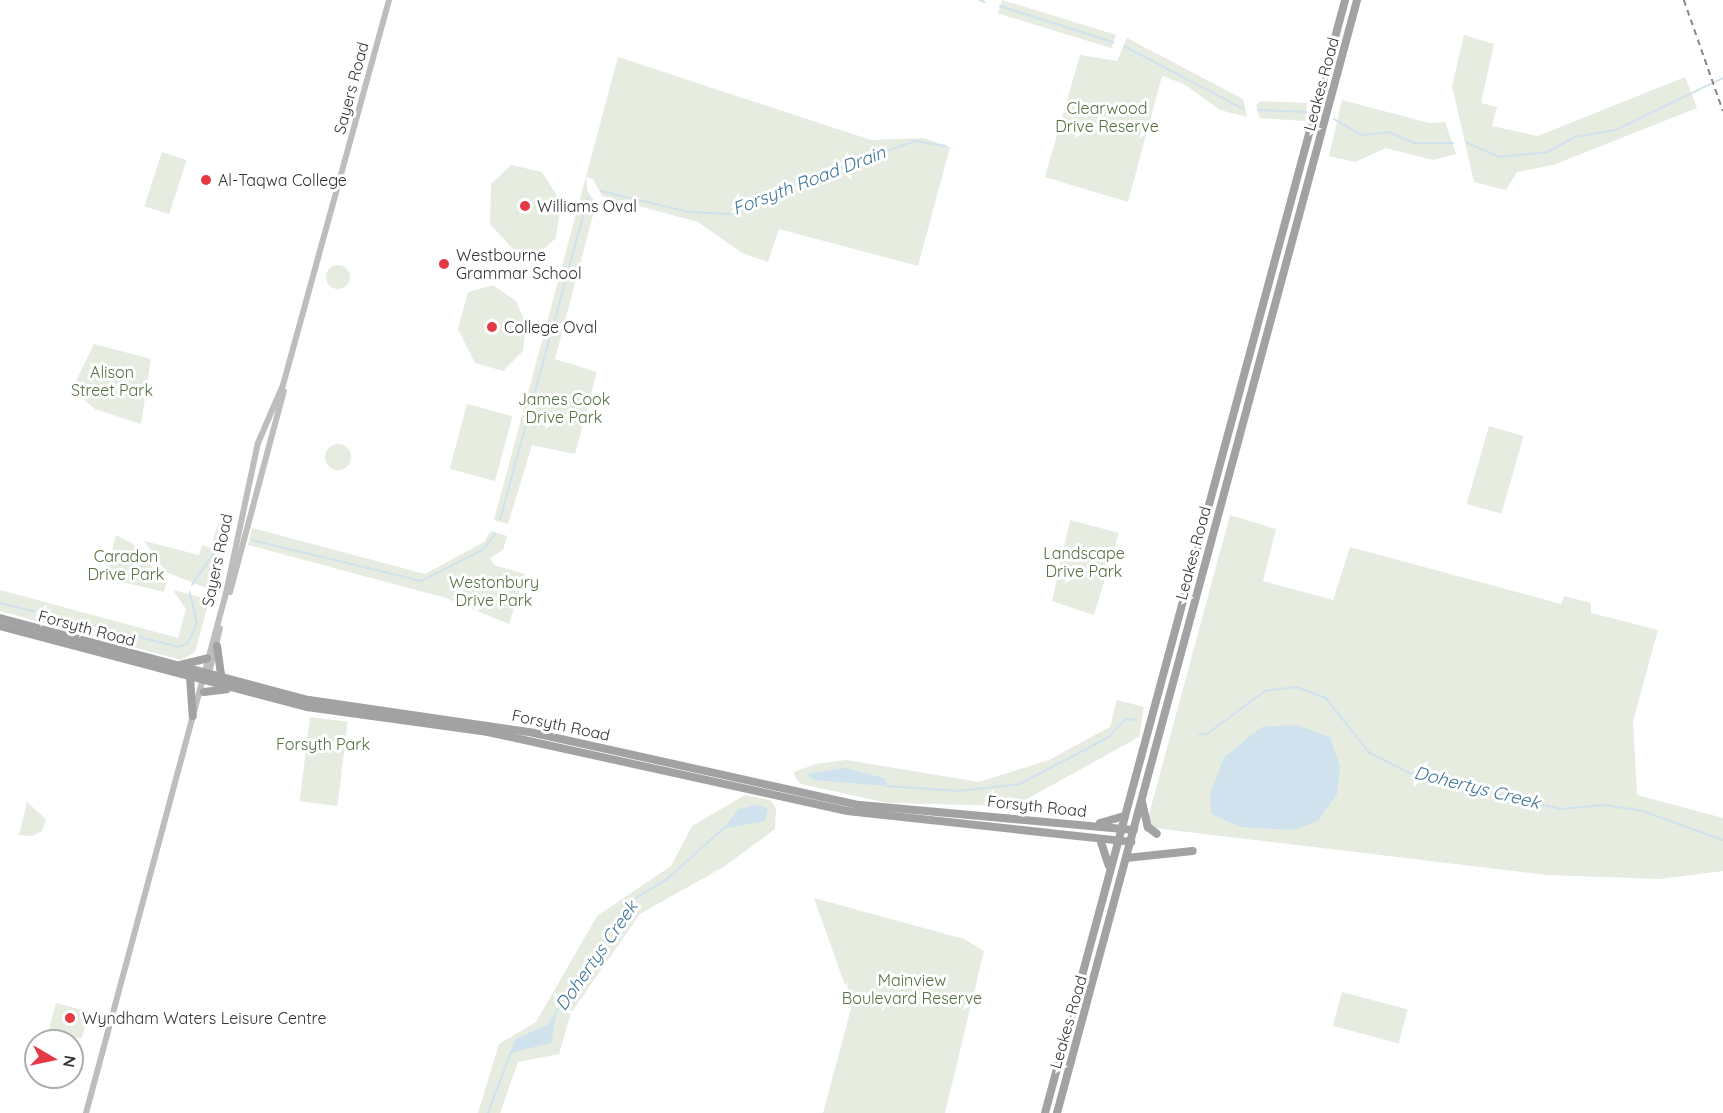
<!DOCTYPE html>
<style>
body{margin:0}
#map{position:relative;width:1723px;height:1113px;overflow:hidden;background:#fff;font-family:Quicksand,sans-serif}
div>[style]{position:absolute}
.green>*{inset:0;background:#e6ecdf;transform-origin:0 0}
.round{border-radius:50%}
.water>*{inset:0;background:#cfe2ee}
.stream>*{height:1.5px;margin:-0.75px;padding:0 0.75px;transform-origin:0.75px;border-radius:0.75px;background:#cfe2ee}
.secondary>*{height:6px;margin:-3px;padding:0 3px;transform-origin:3px;border-radius:3px;background:#bdbdbd}
.trunk>*{height:8px;margin:-4px;padding:0 4px;transform-origin:4px;border-radius:4px;background:#a2a2a2}
.rail>*{height:1.5px;margin-top:-0.75px;transform-origin:0;background:repeating-linear-gradient(90deg,#888 0 6px,transparent 0 10.5px)}
.dots>*{width:16px;height:16px;translate:-50% -50%;box-sizing:border-box;border:3px solid #fff;border-radius:50%}
span{translate:-50% -50%;white-space:nowrap;text-align:center;line-height:1.15;-webkit-text-stroke:6px #fff;paint-order:stroke}
.street-label{font-size:16px;color:#333}
.park-label{font-size:16px;color:#56703f}
.poi-label{font-size:16px;color:#333}
.left{translate:0 -50%;text-align:left}
.water-label{font-size:18px;color:#3f7597;font-style:italic}
.north{position:absolute;left:24px;top:1029px;width:60px;height:60px;box-sizing:border-box;background:#fff;border:2px solid #adadad;border-radius:50%;rotate:99deg;font-size:16px;font-weight:700;line-height:24px;text-align:center;color:#333}
.north::after{content:'';display:block;margin:auto;width:21px;height:27px;background:#e63946;clip-path:polygon(50% 0,100% 100%,50% 72%,0 100%)}
</style>
<div id="map">
<div class="green">
<i style="left:1002px;top:0;width:119px;height:14px;rotate:17deg"></i>
<i style="clip-path:polygon(1464px 35px,1494px 44px,1481px 103px,1497px 107px,1492px 126px,1538px 136px,1685px 77px,1697px 108px,1553px 165px,1517px 172px,1506px 190px,1474px 182px,1452px 86px)"></i>
<i style="clip-path:polygon(1127px 38px,1243px 99px,1247px 117px,1220px 110px,1184px 84px,1162px 76px,1128px 202px,1045px 177px,1080px 55px,1117px 61px)"></i>
<i style="clip-path:polygon(618px 57px,871px 140px,923px 138px,950px 147px,918px 266px,779px 229px,768px 262px,742px 253px,698px 222px,602px 196px,593px 179px,586px 177px,587px 190px,596px 204px,555px 359px,597px 372px,575px 454px,532px 445px,508px 524px,494px 520px)"></i>
<i style="clip-path:polygon(1342px 100px,1429px 123px,1445px 122px,1456px 154px,1433px 160px,1386px 148px,1355px 162px,1329px 156px)"></i>
<i style="clip-path:polygon(1261px 101px,1307px 103px,1305px 121px,1260px 118px,1256px 105px)"></i>
<i style="left:162px;top:152px;width:26px;height:57px;rotate:18deg"></i>
<i style="clip-path:polygon(511px 165px,542px 172px,561px 202px,556px 238px,539px 253px,513px 249px,490px 224px,491px 184px)"></i>
<i class="round" style="left:326px;top:265px;width:24px;height:24px"></i>
<i style="clip-path:polygon(493px 285px,516px 301px,526px 324px,523px 351px,503px 371px,475px 363px,458px 329px,468px 292px)"></i>
<i style="clip-path:polygon(94px 344px,151px 359px,141px 424px,95px 409px,80px 396px,76px 381px)"></i>
<i style="left:467px;top:404px;width:47px;height:67px;rotate:15deg"></i>
<i style="left:1489px;top:426px;width:36px;height:81px;rotate:16deg"></i>
<i class="round" style="left:325px;top:444px;width:26px;height:26px"></i>
<i style="clip-path:polygon(1230px 515px,1276px 529px,1263px 581px,1333px 600px,1350px 547px,1561px 604px,1564px 596px,1591px 603px,1591px 613px,1658px 630px,1633px 721px,1637px 795px,1723px 818px,1723px 871px,1660px 879px,1547px 875px,1154px 828px,1148px 818px)"></i>
<i style="clip-path:polygon(1070px 520px,1119px 533px,1094px 615px,1052px 601px)"></i>
<i style="clip-path:polygon(218px 523px,229px 526px,213px 584px,206px 588px,166px 572px,144px 541px,199px 555px,202px 545px,211px 548px)"></i>
<i style="clip-path:polygon(252px 528px,425px 574px,484px 542px,491px 531px,507px 536px,503px 550px,490px 558px,494px 565px,525px 574px,509px 624px,446px 598px,248px 545px)"></i>
<i style="clip-path:polygon(116px 535px,133px 544px,166px 584px,164px 592px,105px 578px)"></i>
<i style="clip-path:polygon(0 590px,178px 638px,186px 609px,173px 590px,204px 598px,208px 605px,195px 652px,181px 660px,0 611px)"></i>
<i style="clip-path:polygon(1117px 700px,1144px 707px,1139px 737px,1014px 806px,888px 803px,801px 784px,795px 777px,794px 772px,816px 764px,846px 760px,979px 782px,1049px 760px,1110px 727px)"></i>
<i style="left:310px;top:717px;width:38px;height:85px;rotate:7deg"></i>
<i style="clip-path:polygon(745px 795px,770px 800px,776px 808px,775px 829px,725px 866px,640px 914px,571px 1013px,559px 1054px,518px 1062px,500px 1113px,478px 1113px,499px 1044px,536px 1022px,597px 916px,671px 866px,692px 826px)"></i>
<i style="clip-path:polygon(27px 802px,46px 819px,42px 831px,32px 836px,19px 835px)"></i>
<i style="clip-path:polygon(814px 898px,964px 939px,984px 951px,945px 1113px,823px 1113px,852px 1005px)"></i>
<i style="left:1342px;top:992px;width:68px;height:35px;rotate:15deg"></i>
<i style="left:56px;top:1003px;width:34px;height:28px;rotate:15deg"></i>
</div>
<div class="water">
<i style="clip-path:polygon(1297px 725px,1330px 737px,1340px 766px,1337px 794px,1318px 821px,1293px 830px,1241px 827px,1211px 814px,1210px 794px,1224px 757px,1262px 727px)"></i>
<i style="clip-path:polygon(844px 768px,885px 778px,887px 786px,814px 780px,807px 774px)"></i>
<i style="clip-path:polygon(756px 805px,768px 808px,765px 821px,723px 829px,739px 809px)"></i>
<i style="clip-path:polygon(557px 1011px,551px 1043px,510px 1053px,516px 1039px,547px 1025px)"></i>
</div>
<div class="stream">
<i style="left:980px;top:0;width:5px;rotate:22deg"></i>
<i style="left:1000px;top:6px;width:119px;rotate:17.7deg"></i>
<i style="left:1124px;top:46px;width:136px;rotate:27.7deg"></i>
<i style="left:1258px;top:110px;width:48px;rotate:2.4deg"></i>
<i style="left:1334px;top:119px;width:32px;rotate:30deg"></i>
<i style="left:1362px;top:135px;width:27px;rotate:-6deg"></i>
<i style="left:1389px;top:132px;width:28px;rotate:23deg"></i>
<i style="left:1415px;top:143px;width:38px"></i>
<i style="left:1466px;top:142px;width:36px;rotate:24deg"></i>
<i style="left:1499px;top:157px;width:49px;rotate:-5.8deg"></i>
<i style="left:1548px;top:152px;width:31px;rotate:-29deg"></i>
<i style="left:1575px;top:137px;width:42px;rotate:-9.7deg"></i>
<i style="left:1616px;top:130px;width:119px;rotate:-25.9deg"></i>
<i style="left:601px;top:191px;width:90px;rotate:13.4deg"></i>
<i style="left:689px;top:212px;width:41px;rotate:2.8deg"></i>
<i style="left:730px;top:214px;width:78px;rotate:-24.9deg"></i>
<i style="left:801px;top:181px;width:121px;rotate:-19.3deg"></i>
<i style="left:915px;top:141px;width:31px;rotate:9deg"></i>
<i style="left:500px;top:520px;width:333px;rotate:-74.7deg"></i>
<i style="left:252px;top:540px;width:175px;rotate:13.6deg"></i>
<i style="left:422px;top:581px;width:70px;rotate:-27.3deg"></i>
<i style="left:484px;top:549px;width:19px;rotate:-54deg"></i>
<i style="left:192px;top:585px;width:53px;rotate:-55.7deg"></i>
<i style="left:0;top:603px;width:184px;rotate:13.8deg"></i>
<i style="left:179px;top:647px;width:10px;rotate:-24deg"></i>
<i style="left:188px;top:643px;width:21px;rotate:-65deg"></i>
<i style="left:197px;top:624px;width:32px;rotate:-103deg"></i>
<i style="left:1199px;top:734px;width:8px"></i>
<i style="left:1207px;top:734px;width:72px;rotate:-36.6deg"></i>
<i style="left:1265px;top:691px;width:32px;rotate:-7deg"></i>
<i style="left:1297px;top:687px;width:31px;rotate:21deg"></i>
<i style="left:1326px;top:698px;width:70px;rotate:51.3deg"></i>
<i style="left:1370px;top:753px;width:45px;rotate:26.6deg"></i>
<i style="left:1410px;top:773px;width:155px;rotate:13.4deg"></i>
<i style="left:1561px;top:809px;width:42px;rotate:-5.4deg"></i>
<i style="left:1603px;top:805px;width:37px;rotate:8deg"></i>
<i style="left:1640px;top:810px;width:88px;rotate:19.9deg"></i>
<i style="left:887px;top:786px;width:71px;rotate:4deg"></i>
<i style="left:958px;top:791px;width:62px;rotate:-6.4deg"></i>
<i style="left:1020px;top:784px;width:101px;rotate:-27.8deg"></i>
<i style="left:1109px;top:737px;width:25px;rotate:-47deg"></i>
<i style="left:1126px;top:719px;width:9px;rotate:6deg"></i>
<i style="left:556px;top:1012px;width:134px;rotate:-56deg"></i>
<i style="left:631px;top:901px;width:41px;rotate:-31deg"></i>
<i style="left:666px;top:880px;width:78px;rotate:-41.9deg"></i>
<i style="left:488px;top:1113px;width:65px;rotate:-69.3deg"></i>
</div>
<div class="secondary">
<i style="left:230px;top:592px;width:208px;rotate:-75deg"></i>
<i style="left:208px;top:677px;width:50px;rotate:-76.2deg"></i>
<i style="left:86px;top:1113px;width:539px;rotate:-74.93deg"></i>
<i style="left:226px;top:593px;width:153px;rotate:-78deg"></i>
<i style="left:258px;top:443px;width:63px;rotate:-66.7deg"></i>
<i style="left:283px;top:385px;width:399px;rotate:-74.6deg"></i>
</div>
<div class="trunk">
<i style="left:0;top:618px;width:320px;rotate:14.9deg"></i>
<i style="left:309px;top:700px;width:227px;rotate:8.3deg"></i>
<i style="left:534px;top:733px;width:334px;rotate:12.5deg"></i>
<i style="left:860px;top:805px;width:275px;rotate:5.2deg"></i>
<i style="left:0;top:626px;width:318px;rotate:14.8deg"></i>
<i style="left:307px;top:707px;width:183px;rotate:7.9deg"></i>
<i style="left:488px;top:732px;width:368px;rotate:12.4deg"></i>
<i style="left:847px;top:811px;width:286px;rotate:6.2deg"></i>
<i style="left:217px;top:646px;width:30px;rotate:82deg"></i>
<i style="left:176px;top:666px;width:32px;rotate:-14deg"></i>
<i style="left:190px;top:677px;width:39px;rotate:86deg"></i>
<i style="left:204px;top:692px;width:23px;rotate:-7deg"></i>
<i style="left:1142px;top:802px;width:26px;rotate:77deg"></i>
<i style="left:1148px;top:827px;width:11px;rotate:38deg"></i>
<i style="left:1100px;top:823px;width:26px;rotate:-16deg"></i>
<i style="left:1100px;top:839px;width:28px;rotate:72deg"></i>
<i style="left:1126px;top:858px;width:67px;rotate:-6deg"></i>
<i style="left:1045px;top:1113px;width:1153px;rotate:-74.91deg"></i>
<i style="left:1057px;top:1113px;width:1153px;rotate:-74.91deg"></i>
</div>
<div class="rail">
<i style="left:1684px;top:0;width:118px;rotate:70.6deg"></i>
</div>
<div class="dots">
<i style="left:206px;top:180px;background:#e63946"></i>
<i style="left:525px;top:206px;background:#e63946"></i>
<i style="left:444px;top:264px;background:#e63946"></i>
<i style="left:492px;top:327px;background:#e63946"></i>
<i style="left:70px;top:1018px;background:#e63946"></i>
</div>
<div class="street-label">
<span style="left:1321px;top:84px;rotate:-75deg">Leakes Road</span>
<span style="left:351px;top:88px;rotate:-75deg">Sayers Road</span>
<span style="left:1193px;top:553px;rotate:-75deg">Leakes Road</span>
<span style="left:217px;top:560px;rotate:-78deg">Sayers Road</span>
<span style="left:87px;top:628px;rotate:15deg">Forsyth Road</span>
<span style="left:561px;top:725px;rotate:12deg">Forsyth Road</span>
<span style="left:1037px;top:806px;rotate:6deg">Forsyth Road</span>
<span style="left:1068px;top:1022px;rotate:-74deg">Leakes Road</span>
</div>
<div class="park-label">
<span style="left:1107px;top:117px">Clearwood<br>Drive Reserve</span>
<span style="left:112px;top:381px">Alison<br>Street Park</span>
<span style="left:564px;top:408px">James Cook<br>Drive Park</span>
<span style="left:1084px;top:562px">Landscape<br>Drive Park</span>
<span style="left:126px;top:565px">Caradon<br>Drive Park</span>
<span style="left:494px;top:591px">Westonbury<br>Drive Park</span>
<span style="left:323px;top:744px">Forsyth Park</span>
<span style="left:912px;top:989px">Mainview<br>Boulevard Reserve</span>
</div>
<div class="poi-label">
<span class="left" style="left:218px;top:180px">Al-Taqwa College</span>
<span class="left" style="left:537px;top:206px">Williams Oval</span>
<span class="left" style="left:456px;top:264px">Westbourne<br>Grammar School</span>
<span class="left" style="left:504px;top:327px">College Oval</span>
<span class="left" style="left:82px;top:1018px">Wyndham Waters Leisure Centre</span>
</div>
<div class="water-label">
<span style="left:809px;top:181px;rotate:-21deg">Forsyth Road Drain</span>
<span style="left:1477px;top:788px;rotate:14deg">Dohertys Creek</span>
<span style="left:597px;top:956px;rotate:-55deg">Dohertys Creek</span>
</div>
<div class="north">N</div>
</div>
